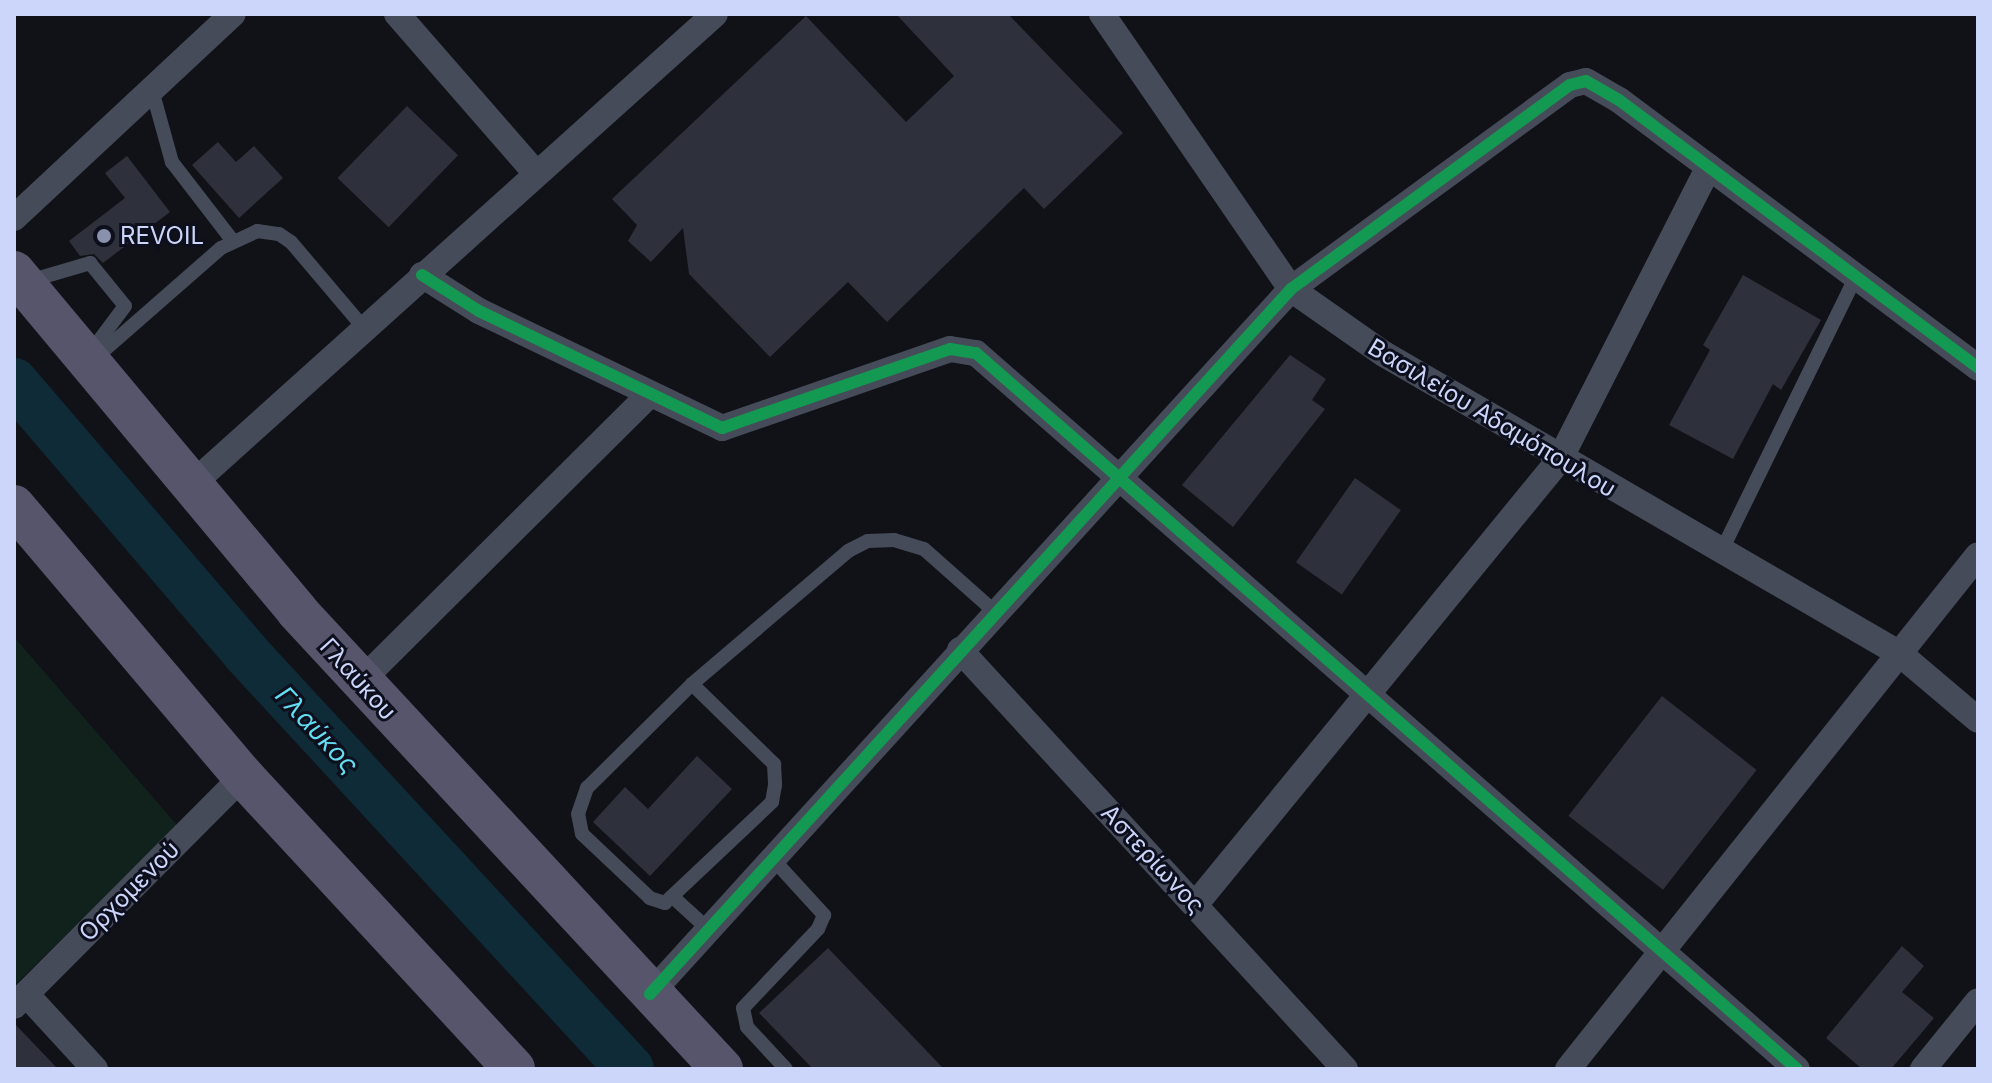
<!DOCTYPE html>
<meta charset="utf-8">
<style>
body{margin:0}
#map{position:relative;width:1992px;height:1083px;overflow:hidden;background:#101218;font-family:Inter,sans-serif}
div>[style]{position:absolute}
.green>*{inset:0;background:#11221d}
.river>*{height:48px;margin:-24px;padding:0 24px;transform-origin:24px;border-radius:24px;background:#0e2b37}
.building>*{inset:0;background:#2e303b;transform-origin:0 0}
.service>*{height:14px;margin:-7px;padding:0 7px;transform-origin:7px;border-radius:7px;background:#464b59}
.minor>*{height:26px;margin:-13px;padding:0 13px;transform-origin:13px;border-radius:13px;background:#464b59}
.primary>*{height:42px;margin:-21px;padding:0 21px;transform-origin:21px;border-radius:21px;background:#56556c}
.cycleway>*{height:12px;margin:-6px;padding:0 6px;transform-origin:6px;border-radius:6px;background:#139951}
.dots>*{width:22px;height:22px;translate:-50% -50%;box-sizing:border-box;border:4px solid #0d0f1c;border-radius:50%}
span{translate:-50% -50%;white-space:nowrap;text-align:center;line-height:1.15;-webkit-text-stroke:6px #0d0f1c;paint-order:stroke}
.poi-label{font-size:24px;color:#ccd6fb}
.left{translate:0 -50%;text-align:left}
.street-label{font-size:24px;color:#ccd6fb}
.water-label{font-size:26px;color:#63ddf2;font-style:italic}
.frame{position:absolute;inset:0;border:16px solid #ccd6fb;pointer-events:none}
</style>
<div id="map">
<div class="green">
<i style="clip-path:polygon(14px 637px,177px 825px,14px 986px)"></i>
</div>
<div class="river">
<i style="left:14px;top:382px;width:357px;rotate:49.4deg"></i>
<i style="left:246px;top:653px;width:566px;rotate:47.29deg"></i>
</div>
<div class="building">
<i style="clip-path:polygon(896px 14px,1008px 14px,1123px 133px,1044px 209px,1024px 188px,887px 322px,848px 282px,770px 357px,689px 274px,683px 228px,651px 262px,628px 241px,637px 225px,612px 199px,806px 16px,906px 122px,954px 76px)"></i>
<i style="left:407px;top:106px;width:71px;height:100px;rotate:44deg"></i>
<i style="clip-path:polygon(218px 142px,236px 162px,254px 146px,283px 178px,239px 218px,192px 165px)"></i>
<i style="clip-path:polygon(127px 156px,170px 212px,103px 263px,94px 254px,80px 256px,69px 241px,125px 198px,105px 173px)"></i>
<i style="clip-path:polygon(1743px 275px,1821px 320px,1781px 390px,1773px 384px,1733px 459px,1669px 425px,1710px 350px,1703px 345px)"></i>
<i style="clip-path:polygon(1290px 355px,1326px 379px,1312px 400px,1325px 409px,1233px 527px,1182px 485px)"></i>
<i style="left:1355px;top:478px;width:56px;height:103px;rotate:35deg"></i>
<i style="left:1662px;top:696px;width:120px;height:152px;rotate:38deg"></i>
<i style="clip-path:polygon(697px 756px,732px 789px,650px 876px,593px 822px,625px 787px,648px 809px)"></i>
<i style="clip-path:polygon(1902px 946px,1924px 966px,1902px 992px,1934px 1018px,1891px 1069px,1862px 1069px,1826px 1038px)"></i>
<i style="clip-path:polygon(828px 948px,944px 1069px,813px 1069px,759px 1013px)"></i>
<i style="clip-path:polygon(14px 1023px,58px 1069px,14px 1069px)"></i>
</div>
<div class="service">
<i style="left:152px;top:90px;width:75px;rotate:74.5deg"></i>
<i style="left:172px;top:162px;width:98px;rotate:52.4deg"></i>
<i style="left:29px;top:281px;width:64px;rotate:-16.4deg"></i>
<i style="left:90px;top:263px;width:55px;rotate:50.9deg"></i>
<i style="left:125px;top:306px;width:60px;rotate:126.9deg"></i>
<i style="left:93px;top:360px;width:170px;rotate:-41.2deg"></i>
<i style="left:221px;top:248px;width:40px;rotate:-25deg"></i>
<i style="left:257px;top:231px;width:22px;rotate:8deg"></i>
<i style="left:279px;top:234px;width:14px;rotate:34deg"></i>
<i style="left:291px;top:242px;width:113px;rotate:49.7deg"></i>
<i style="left:1721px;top:552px;width:306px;rotate:-63.9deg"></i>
<i style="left:692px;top:684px;width:115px;rotate:44.3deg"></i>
<i style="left:774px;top:764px;width:21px;rotate:87deg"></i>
<i style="left:775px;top:785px;width:17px;rotate:100deg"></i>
<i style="left:772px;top:802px;width:147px;rotate:136.7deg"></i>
<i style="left:665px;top:903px;width:16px;rotate:-162deg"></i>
<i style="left:650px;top:898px;width:93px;rotate:-136.7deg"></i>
<i style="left:582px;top:834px;width:20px;rotate:-101deg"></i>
<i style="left:578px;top:814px;width:28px;rotate:-71deg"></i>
<i style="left:587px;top:788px;width:148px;rotate:-44.7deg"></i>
<i style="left:692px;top:684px;width:205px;rotate:-40.4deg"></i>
<i style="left:848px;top:551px;width:22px;rotate:-27deg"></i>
<i style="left:868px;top:541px;width:26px;rotate:-2deg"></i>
<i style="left:894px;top:540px;width:31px;rotate:17deg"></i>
<i style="left:924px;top:549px;width:95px;rotate:41.6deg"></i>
<i style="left:771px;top:857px;width:79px;rotate:47.6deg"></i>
<i style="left:824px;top:915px;width:15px;rotate:113deg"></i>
<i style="left:818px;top:929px;width:109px;rotate:133.5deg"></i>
<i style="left:743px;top:1008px;width:19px;rotate:78deg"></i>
<i style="left:747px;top:1027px;width:57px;rotate:47.1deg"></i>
<i style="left:674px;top:898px;width:46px;rotate:42.4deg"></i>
</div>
<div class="minor">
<i style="left:397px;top:14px;width:210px;rotate:48.9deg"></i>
<i style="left:1102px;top:14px;width:334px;rotate:55.5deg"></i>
<i style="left:1291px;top:289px;width:113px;rotate:35deg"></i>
<i style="left:1384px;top:354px;width:597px;rotate:30.17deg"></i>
<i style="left:1900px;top:654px;width:102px;rotate:40.2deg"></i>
<i style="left:14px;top:218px;width:299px;rotate:-43deg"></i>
<i style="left:422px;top:275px;width:67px;rotate:32.3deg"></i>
<i style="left:479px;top:311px;width:270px;rotate:25.7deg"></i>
<i style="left:722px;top:428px;width:241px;rotate:-19.1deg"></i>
<i style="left:950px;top:349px;width:26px;rotate:9deg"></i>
<i style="left:976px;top:353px;width:1089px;rotate:41.09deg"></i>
<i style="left:189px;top:487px;width:707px;rotate:-41.96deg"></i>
<i style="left:960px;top:650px;width:569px;rotate:47.42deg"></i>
<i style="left:360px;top:682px;width:407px;rotate:-44.8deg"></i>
<i style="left:1195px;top:905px;width:576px;rotate:-50.7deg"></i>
<i style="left:1560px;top:459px;width:328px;rotate:-63deg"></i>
<i style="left:26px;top:994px;width:102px;rotate:47.4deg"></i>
<i style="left:650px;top:994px;width:953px;rotate:-47.72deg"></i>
<i style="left:1291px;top:289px;width:346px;rotate:-36.2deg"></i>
<i style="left:1570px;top:85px;width:16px;rotate:-14deg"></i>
<i style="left:1586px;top:81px;width:38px;rotate:30deg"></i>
<i style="left:1619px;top:100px;width:448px;rotate:36.7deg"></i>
<i style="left:14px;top:1006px;width:325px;rotate:-45.1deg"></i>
<i style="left:1568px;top:1069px;width:657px;rotate:-51.42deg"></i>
<i style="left:1923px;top:1069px;width:87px;rotate:-51deg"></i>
</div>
<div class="primary">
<i style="left:14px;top:272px;width:442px;rotate:50.1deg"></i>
<i style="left:297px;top:611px;width:625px;rotate:47.14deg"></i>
<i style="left:14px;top:506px;width:354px;rotate:49.7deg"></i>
<i style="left:243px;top:776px;width:399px;rotate:47.2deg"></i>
</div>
<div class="cycleway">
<i style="left:422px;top:275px;width:67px;rotate:32.3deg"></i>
<i style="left:479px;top:311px;width:270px;rotate:25.7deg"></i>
<i style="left:722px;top:428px;width:241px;rotate:-19.1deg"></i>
<i style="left:950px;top:349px;width:26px;rotate:9deg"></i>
<i style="left:976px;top:353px;width:1089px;rotate:41.09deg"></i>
<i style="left:650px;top:994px;width:953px;rotate:-47.72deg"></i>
<i style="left:1291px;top:289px;width:346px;rotate:-36.2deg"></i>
<i style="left:1570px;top:85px;width:16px;rotate:-14deg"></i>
<i style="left:1586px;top:81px;width:38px;rotate:30deg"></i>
<i style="left:1619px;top:100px;width:448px;rotate:36.7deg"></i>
</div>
<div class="dots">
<i style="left:104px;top:236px;background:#8a91ac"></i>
</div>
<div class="poi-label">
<span class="left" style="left:120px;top:236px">REVOIL</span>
</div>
<div class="street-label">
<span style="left:1492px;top:418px;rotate:31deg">Βασιλείου Αδαμόπουλου</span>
<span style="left:358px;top:679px;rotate:48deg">Γλαύκου</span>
<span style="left:1153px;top:859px;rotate:47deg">Αστερίωνος</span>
<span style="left:129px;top:891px;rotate:-45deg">Ορχομενού</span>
</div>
<div class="water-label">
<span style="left:317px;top:730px;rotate:47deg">Γλαύκος</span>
</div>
<div class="frame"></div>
</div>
